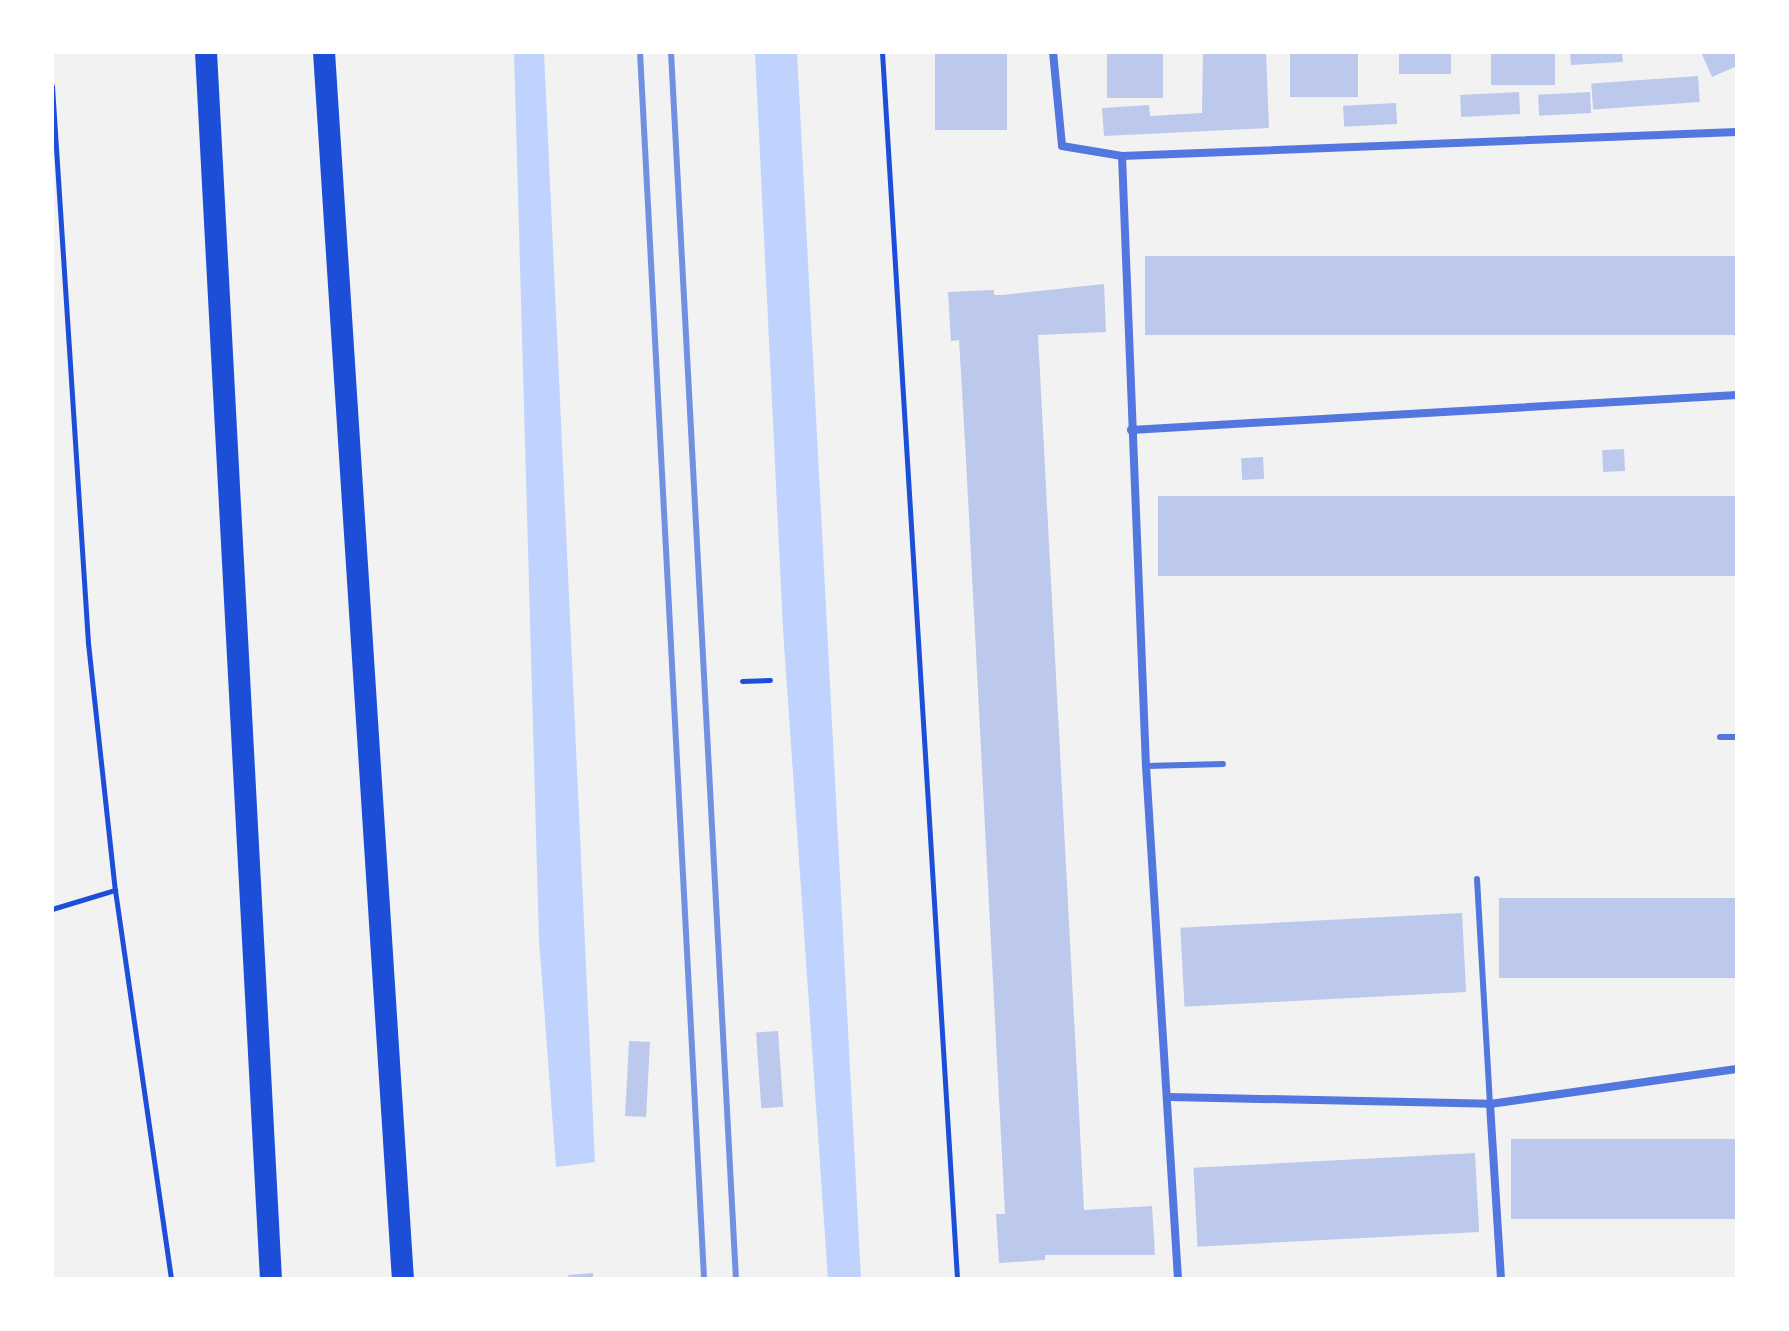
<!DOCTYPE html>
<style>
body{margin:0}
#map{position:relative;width:1789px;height:1331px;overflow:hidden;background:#f2f2f2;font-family:"Varela Round",sans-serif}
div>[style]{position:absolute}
.water>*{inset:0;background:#bfd3fe}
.building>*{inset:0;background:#bdc9ec;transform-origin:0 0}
.path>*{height:5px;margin:-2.5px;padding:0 2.5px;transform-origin:2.5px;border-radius:2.5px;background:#1d4ed8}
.service>*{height:6px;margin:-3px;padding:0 3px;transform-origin:3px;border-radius:3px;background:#5277de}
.minor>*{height:8px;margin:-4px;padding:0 4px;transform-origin:4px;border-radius:4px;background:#5277de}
.trunk>*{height:22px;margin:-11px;padding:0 11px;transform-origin:11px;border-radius:11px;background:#1d4ed8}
.rail>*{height:6px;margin:-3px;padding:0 3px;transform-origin:3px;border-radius:3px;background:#7290e2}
span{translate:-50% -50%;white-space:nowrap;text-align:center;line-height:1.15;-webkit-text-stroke:6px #fff;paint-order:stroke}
.frame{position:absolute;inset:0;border:54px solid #fff;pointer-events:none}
</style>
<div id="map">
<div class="water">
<i style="clip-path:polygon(514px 52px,544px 52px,595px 1162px,556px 1167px,539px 940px)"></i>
<i style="clip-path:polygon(755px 52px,797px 52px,861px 1279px,828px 1279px,783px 629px)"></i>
</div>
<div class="building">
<i style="left:935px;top:52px;width:72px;height:78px"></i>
<i style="left:1107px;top:52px;width:56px;height:46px"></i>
<i style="clip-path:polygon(1203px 52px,1266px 52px,1269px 128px,1104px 136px,1102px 108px,1149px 105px,1150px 116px,1202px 113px)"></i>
<i style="left:1290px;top:52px;width:68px;height:45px"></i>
<i style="left:1399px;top:52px;width:52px;height:22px"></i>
<i style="left:1491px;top:52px;width:64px;height:33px"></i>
<i style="clip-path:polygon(1570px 52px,1622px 52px,1623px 62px,1571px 65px)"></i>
<i style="clip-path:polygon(1701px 52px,1735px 52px,1737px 66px,1712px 77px)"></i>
<i style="left:1698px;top:76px;width:26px;height:107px;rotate:86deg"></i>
<i style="left:1519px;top:92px;width:22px;height:59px;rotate:87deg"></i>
<i style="left:1590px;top:92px;width:21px;height:52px;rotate:87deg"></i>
<i style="left:1396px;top:103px;width:21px;height:53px;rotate:87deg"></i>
<i style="left:1737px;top:256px;width:79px;height:592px;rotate:90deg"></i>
<i style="clip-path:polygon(1104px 284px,1106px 332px,1038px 335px,1080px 1131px,1084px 1210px,1152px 1206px,1155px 1255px,1045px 1255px,1045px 1260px,999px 1263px,996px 1214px,1005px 1214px,966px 459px,959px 340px,951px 341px,948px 292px,994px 290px,994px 295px,1001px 295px)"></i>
<i style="left:1624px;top:449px;width:22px;height:22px;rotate:87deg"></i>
<i style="left:1263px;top:457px;width:22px;height:22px;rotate:87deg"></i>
<i style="left:1737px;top:496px;width:80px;height:579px;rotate:90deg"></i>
<i style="left:1737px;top:898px;width:80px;height:238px;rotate:90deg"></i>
<i style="left:1462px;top:913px;width:79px;height:282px;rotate:87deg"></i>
<i style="left:778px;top:1031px;width:76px;height:22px;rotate:86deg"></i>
<i style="left:629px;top:1041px;width:21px;height:75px;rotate:3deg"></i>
<i style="left:1737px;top:1139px;width:80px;height:226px;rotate:90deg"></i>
<i style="left:1475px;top:1153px;width:79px;height:282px;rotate:87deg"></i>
<i style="clip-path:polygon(593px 1273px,593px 1279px,569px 1279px,568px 1275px)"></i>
</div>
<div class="path">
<i style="left:882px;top:52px;width:1229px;rotate:86.5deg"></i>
<i style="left:52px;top:86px;width:558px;rotate:86.3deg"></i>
<i style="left:88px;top:643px;width:248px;rotate:83.8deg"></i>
<i style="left:115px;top:890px;width:393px;rotate:81.8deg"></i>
<i style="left:742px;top:681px;width:28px;rotate:-2deg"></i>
<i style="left:52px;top:909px;width:66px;rotate:-16.8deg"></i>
</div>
<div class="service">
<i style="left:1720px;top:737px;width:17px"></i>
<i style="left:1146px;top:766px;width:77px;rotate:-1.5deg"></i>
<i style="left:1477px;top:879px;width:225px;rotate:86.7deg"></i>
</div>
<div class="minor">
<i style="left:1053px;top:52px;width:94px;rotate:84.5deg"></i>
<i style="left:1062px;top:146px;width:61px;rotate:9.5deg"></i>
<i style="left:1122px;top:156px;width:615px;rotate:-2.23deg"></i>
<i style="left:1122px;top:156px;width:610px;rotate:87.75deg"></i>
<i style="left:1146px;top:766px;width:514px;rotate:86.43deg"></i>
<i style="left:1131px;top:430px;width:607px;rotate:-3.31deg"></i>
<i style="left:1169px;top:1097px;width:321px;rotate:1.2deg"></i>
<i style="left:1490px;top:1104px;width:249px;rotate:-8.1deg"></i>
<i style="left:1490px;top:1104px;width:175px;rotate:86.4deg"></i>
</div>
<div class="trunk">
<i style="left:206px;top:52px;width:1229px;rotate:86.97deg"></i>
<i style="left:324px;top:52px;width:1230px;rotate:86.32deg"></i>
</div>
<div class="rail">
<i style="left:640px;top:52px;width:1229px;rotate:87.01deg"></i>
<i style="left:671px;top:52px;width:1229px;rotate:86.97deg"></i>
</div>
<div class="frame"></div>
</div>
